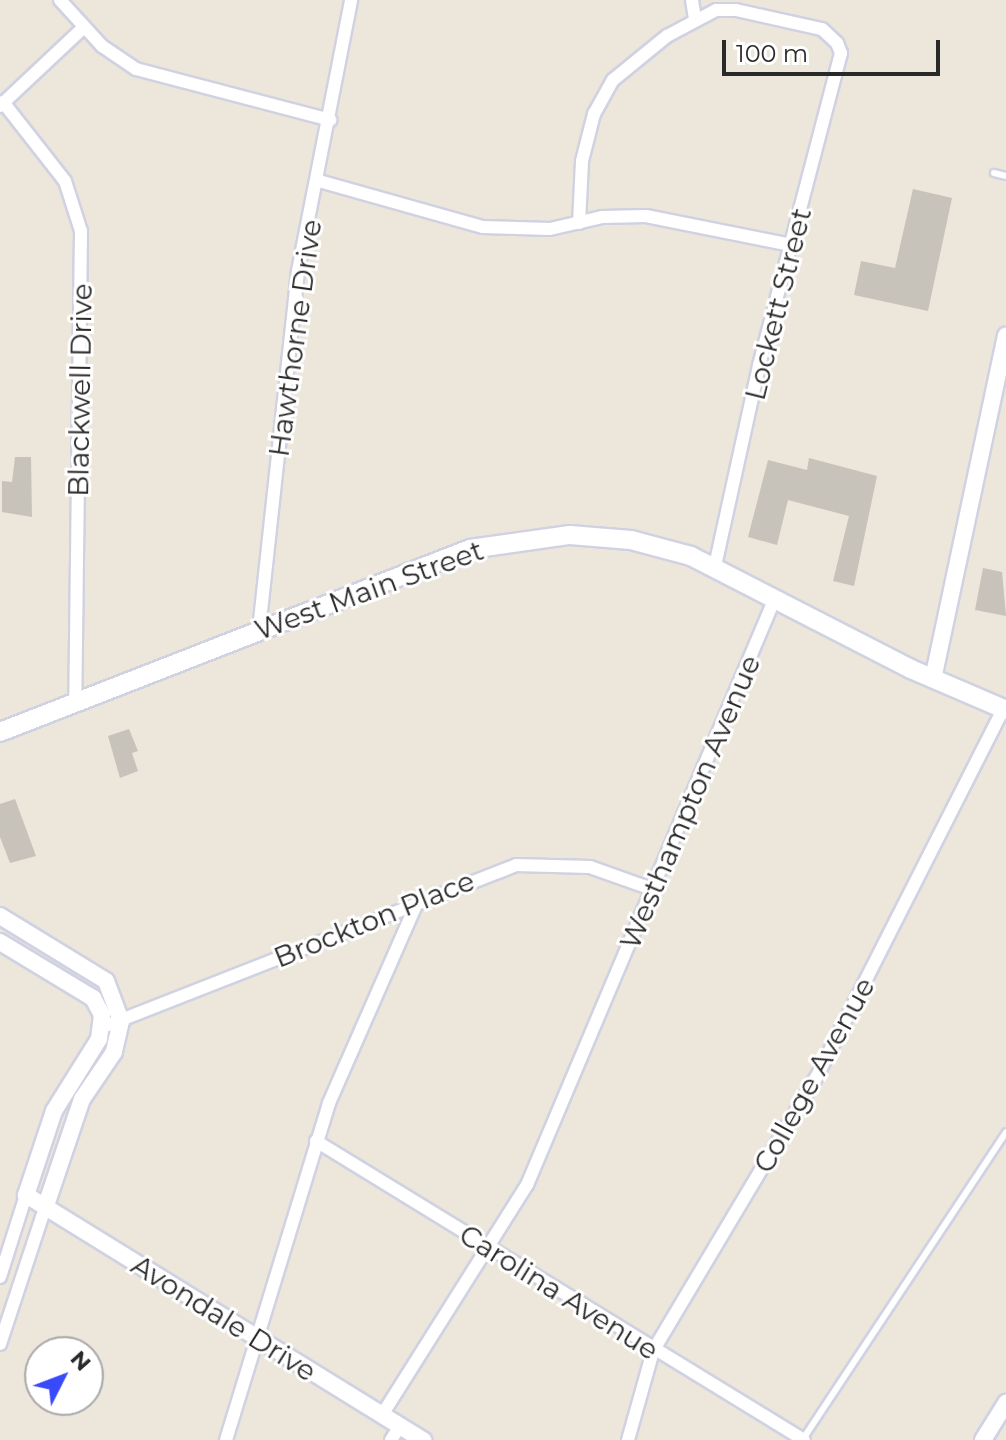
<!DOCTYPE html>
<style>
body{margin:0}
#map{position:relative;width:1006px;height:1440px;overflow:hidden;background:#ece6db;font-family:Montserrat,sans-serif}
div>[style]{position:absolute}
.building>*{inset:0;background:#c7c3ba}
.roads{filter:drop-shadow(2px 0 #d0d2e2) drop-shadow(-2px 0 #d0d2e2) drop-shadow(0 2px #d0d2e2) drop-shadow(0 -2px #d0d2e2)}
.service>*{height:6px;margin:-3px;padding:0 3px;transform-origin:3px;border-radius:3px;background:#fff}
.minor>*{height:12px;margin:-6px;padding:0 6px;transform-origin:6px;border-radius:6px;background:#fff}
.tertiary>*{height:16px;margin:-8px;padding:0 8px;transform-origin:8px;border-radius:8px;background:#fff}
.secondary>*{height:18px;margin:-9px;padding:0 9px;transform-origin:9px;border-radius:9px;background:#fff}
span{translate:-50% -50%;white-space:nowrap;text-align:center;line-height:1.15;-webkit-text-stroke:6px #fff;paint-order:stroke}
.street-label{font-size:28px;color:#292929}
.north{position:absolute;left:24px;top:1336px;width:80px;height:80px;box-sizing:border-box;background:#fff;border:2px solid #a9a9a9;border-radius:50%;rotate:48deg;font-size:22px;font-weight:700;line-height:32px;text-align:center;color:#292929}
.north::after{content:'';display:block;margin:auto;width:28px;height:36px;background:#384afb;clip-path:polygon(50% 0,100% 100%,50% 72%,0 100%)}
.scale{position:absolute;left:722px;top:40px;width:218px;height:36px;box-sizing:border-box;border:4px solid #292929;border-top:0;padding-left:10px;font-size:24px;line-height:28px;white-space:nowrap;color:#292929;-webkit-text-stroke:6px #fff;paint-order:stroke}
</style>
<div id="map">
<div class="building">
<i style="clip-path:polygon(913px 189px,952px 198px,928px 311px,854px 295px,861px 261px,895px 268px)"></i>
<i style="clip-path:polygon(15px 457px,31px 457px,32px 517px,2px 512px,2px 481px,12px 482px)"></i>
<i style="clip-path:polygon(809px 458px,877px 476px,854px 586px,833px 581px,849px 516px,788px 500px,777px 545px,748px 537px,768px 460px,807px 470px)"></i>
<i style="clip-path:polygon(983px 568px,1002px 572px,1006px 616px,975px 610px)"></i>
<i style="clip-path:polygon(129px 729px,138px 751px,132px 753px,138px 771px,120px 778px,108px 736px)"></i>
<i style="clip-path:polygon(15px 799px,36px 856px,10px 863px,0 837px,0 804px)"></i>
</div>
<div class="roads">
<div class="service">
<i style="left:994px;top:173px;width:12px;rotate:14deg"></i>
<i style="left:803px;top:1439px;width:368px;rotate:-56.5deg"></i>
</div>
<div class="minor">
<i style="left:60px;top:0;width:62px;rotate:47.6deg"></i>
<i style="left:102px;top:46px;width:41px;rotate:34.1deg"></i>
<i style="left:136px;top:69px;width:201px;rotate:14.7deg"></i>
<i style="left:692px;top:0;width:19px;rotate:81deg"></i>
<i style="left:3px;top:102px;width:100px;rotate:51.9deg"></i>
<i style="left:65px;top:181px;width:52px;rotate:72.3deg"></i>
<i style="left:81px;top:231px;width:472px;rotate:90.7deg"></i>
<i style="left:0;top:106px;width:114px;rotate:-43.2deg"></i>
<i style="left:319px;top:181px;width:170px;rotate:15.7deg"></i>
<i style="left:483px;top:227px;width:67px;rotate:1.7deg"></i>
<i style="left:550px;top:229px;width:53px;rotate:-13deg"></i>
<i style="left:602px;top:217px;width:44px;rotate:-1.3deg"></i>
<i style="left:646px;top:216px;width:148px;rotate:11.3deg"></i>
<i style="left:579px;top:223px;width:62px;rotate:-87.2deg"></i>
<i style="left:582px;top:161px;width:49px;rotate:-75.7deg"></i>
<i style="left:594px;top:114px;width:39px;rotate:-61deg"></i>
<i style="left:613px;top:80px;width:70px;rotate:-39.2deg"></i>
<i style="left:667px;top:36px;width:55px;rotate:-28deg"></i>
<i style="left:716px;top:10px;width:20px"></i>
<i style="left:736px;top:10px;width:88px;rotate:12.5deg"></i>
<i style="left:822px;top:29px;width:21px;rotate:43deg"></i>
<i style="left:837px;top:43px;width:11px;rotate:68deg"></i>
<i style="left:841px;top:53px;width:324px;rotate:104.7deg"></i>
<i style="left:759px;top:366px;width:205px;rotate:102.4deg"></i>
<i style="left:259px;top:630px;width:361px;rotate:-83.8deg"></i>
<i style="left:298px;top:271px;width:276px;rotate:-78.9deg"></i>
<i style="left:103px;top:1027px;width:444px;rotate:-21.4deg"></i>
<i style="left:516px;top:865px;width:74px;rotate:1.5deg"></i>
<i style="left:590px;top:867px;width:66px;rotate:19.5deg"></i>
<i style="left:316px;top:1141px;width:572px;rotate:31.5deg"></i>
<i style="left:0;top:1277px;width:86px;rotate:-72.4deg"></i>
<i style="left:0;top:1344px;width:143px;rotate:-71.7deg"></i>
<i style="left:382px;top:1415px;width:272px;rotate:-57.8deg"></i>
<i style="left:527px;top:1185px;width:637px;rotate:-67.1deg"></i>
<i style="left:226px;top:1440px;width:352px;rotate:-73deg"></i>
<i style="left:329px;top:1103px;width:219px;rotate:-66.3deg"></i>
<i style="left:391px;top:1440px;width:17px;rotate:-57deg"></i>
<i style="left:628px;top:1440px;width:92px;rotate:-74.3deg"></i>
<i style="left:653px;top:1351px;width:318px;rotate:-59.2deg"></i>
<i style="left:816px;top:1078px;width:414px;rotate:-63.1deg"></i>
</div>
<div class="tertiary">
<i style="left:933px;top:679px;width:351px;rotate:-78deg"></i>
<i style="left:0;top:916px;width:124px;rotate:31.5deg"></i>
<i style="left:106px;top:981px;width:43px;rotate:69.4deg"></i>
<i style="left:121px;top:1021px;width:32px;rotate:103deg"></i>
<i style="left:114px;top:1052px;width:57px;rotate:124.2deg"></i>
<i style="left:82px;top:1099px;width:115px;rotate:108.7deg"></i>
<i style="left:0;top:942px;width:109px;rotate:31.1deg"></i>
<i style="left:93px;top:998px;width:19px;rotate:62deg"></i>
<i style="left:102px;top:1015px;width:24px;rotate:97deg"></i>
<i style="left:99px;top:1039px;width:85px;rotate:122deg"></i>
<i style="left:54px;top:1111px;width:89px;rotate:108.4deg"></i>
<i style="left:26px;top:1195px;width:467px;rotate:31.7deg"></i>
<i style="left:983px;top:1440px;width:44px;rotate:-58.1deg"></i>
</div>
<div class="secondary">
<i style="left:0;top:732px;width:504px;rotate:-21.27deg"></i>
<i style="left:470px;top:549px;width:101px;rotate:-8deg"></i>
<i style="left:570px;top:535px;width:61px;rotate:4.7deg"></i>
<i style="left:631px;top:540px;width:62px;rotate:14.9deg"></i>
<i style="left:691px;top:556px;width:247px;rotate:27.2deg"></i>
<i style="left:911px;top:669px;width:103px;rotate:23.3deg"></i>
</div>
</div>
<div class="street-label">
<span style="left:778px;top:304px;rotate:-76deg">Lockett Street</span>
<span style="left:295px;top:338px;rotate:-82deg">Hawthorne Drive</span>
<span style="left:80px;top:390px;rotate:-89deg">Blackwell Drive</span>
<span style="left:369px;top:590px;rotate:-20deg">West Main Street</span>
<span style="left:690px;top:802px;rotate:-67deg">Westhampton Avenue</span>
<span style="left:374px;top:919px;rotate:-22deg">Brockton Place</span>
<span style="left:814px;top:1075px;rotate:-61deg">College Avenue</span>
<span style="left:559px;top:1292px;rotate:32deg">Carolina Avenue</span>
<span style="left:224px;top:1318px;rotate:32deg">Avondale Drive</span>
</div>
<div class="north">N</div>
<div class="scale">100 m</div>
</div>
